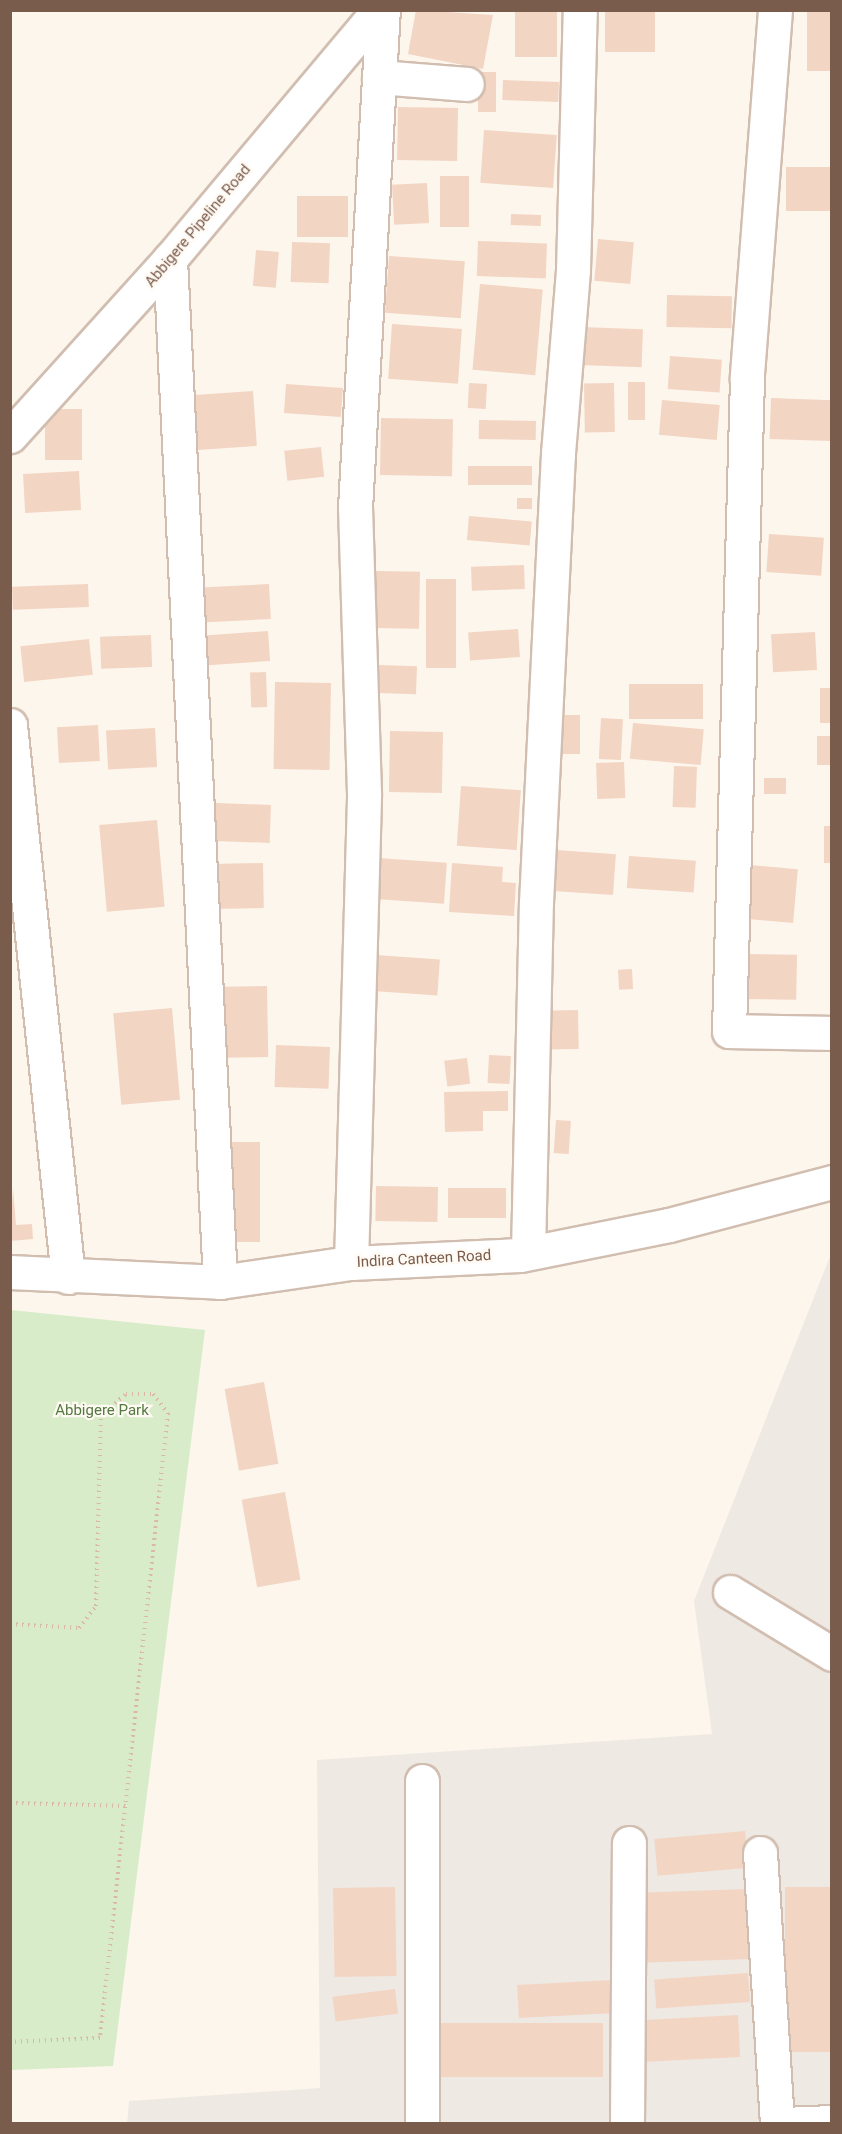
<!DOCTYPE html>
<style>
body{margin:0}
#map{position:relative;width:842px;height:2134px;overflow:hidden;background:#fdf6ec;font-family:Roboto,sans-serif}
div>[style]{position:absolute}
.industrial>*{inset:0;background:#efe9e4}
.green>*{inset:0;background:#d8ecc9}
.building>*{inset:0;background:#f3d5c3;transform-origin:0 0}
.path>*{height:4px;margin-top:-2px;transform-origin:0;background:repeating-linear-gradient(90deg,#d9b8a5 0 1.5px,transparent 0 6px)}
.roads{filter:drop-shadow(2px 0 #d1beb0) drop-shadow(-2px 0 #d1beb0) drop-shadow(0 2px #d1beb0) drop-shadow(0 -2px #d1beb0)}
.minor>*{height:33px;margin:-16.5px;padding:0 16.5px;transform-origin:16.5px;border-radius:16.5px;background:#fff}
span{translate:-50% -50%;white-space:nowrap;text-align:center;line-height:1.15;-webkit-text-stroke:4.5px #fffaf3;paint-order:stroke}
.street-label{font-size:15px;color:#7a5c4d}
.park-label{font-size:15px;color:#537a41}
.frame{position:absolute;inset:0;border:12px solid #7a5c4d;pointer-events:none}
</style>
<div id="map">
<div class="industrial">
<i style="clip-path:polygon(831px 1254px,831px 2123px,127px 2124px,129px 2101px,320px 2088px,317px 1760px,712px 1734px,694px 1601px)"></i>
</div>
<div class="green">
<i style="clip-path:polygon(11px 1310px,205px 1330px,113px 2066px,11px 2070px)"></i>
</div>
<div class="building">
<i style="clip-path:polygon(416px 10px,493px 15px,483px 69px,408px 54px)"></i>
<i style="left:515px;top:10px;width:42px;height:47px"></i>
<i style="left:605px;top:10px;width:50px;height:42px"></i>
<i style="left:807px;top:10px;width:25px;height:61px"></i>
<i style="left:478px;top:72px;width:18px;height:40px"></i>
<i style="left:503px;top:80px;width:56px;height:20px;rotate:2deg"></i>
<i style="left:398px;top:107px;width:60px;height:53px;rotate:1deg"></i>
<i style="left:484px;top:130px;width:73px;height:53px;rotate:4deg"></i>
<i style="left:786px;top:167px;width:46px;height:44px"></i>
<i style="left:469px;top:176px;width:51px;height:29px;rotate:90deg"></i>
<i style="left:427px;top:183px;width:40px;height:35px;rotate:87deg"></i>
<i style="left:297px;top:196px;width:51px;height:41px"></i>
<i style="left:511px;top:214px;width:30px;height:11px;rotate:2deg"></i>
<i style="left:598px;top:239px;width:36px;height:42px;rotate:5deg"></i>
<i style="left:478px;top:241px;width:69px;height:35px;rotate:2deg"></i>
<i style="left:292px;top:242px;width:38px;height:40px;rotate:2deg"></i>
<i style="left:256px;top:250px;width:23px;height:36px;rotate:5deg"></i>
<i style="left:389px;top:256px;width:76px;height:57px;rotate:4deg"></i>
<i style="left:480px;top:284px;width:63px;height:86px;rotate:5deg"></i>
<i style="left:667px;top:295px;width:65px;height:32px;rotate:1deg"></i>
<i style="left:392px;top:324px;width:70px;height:55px;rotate:4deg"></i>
<i style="left:581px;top:327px;width:62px;height:38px;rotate:2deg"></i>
<i style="left:670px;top:356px;width:52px;height:33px;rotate:4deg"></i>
<i style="left:628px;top:382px;width:17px;height:38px"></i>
<i style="left:469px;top:383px;width:18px;height:25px;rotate:3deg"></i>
<i style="left:614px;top:383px;width:49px;height:30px;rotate:89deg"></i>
<i style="left:286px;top:384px;width:57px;height:29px;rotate:4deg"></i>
<i style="left:253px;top:391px;width:55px;height:62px;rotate:86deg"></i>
<i style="left:771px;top:398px;width:61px;height:41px;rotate:2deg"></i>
<i style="left:662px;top:400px;width:58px;height:35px;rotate:5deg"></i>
<i style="left:45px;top:409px;width:37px;height:51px"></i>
<i style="left:381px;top:418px;width:72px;height:57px;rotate:1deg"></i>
<i style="left:479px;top:420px;width:57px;height:19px;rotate:1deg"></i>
<i style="left:321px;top:447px;width:30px;height:37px;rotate:84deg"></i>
<i style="left:532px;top:466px;width:19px;height:64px;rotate:90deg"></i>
<i style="left:79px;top:471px;width:39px;height:56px;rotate:87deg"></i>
<i style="left:517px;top:498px;width:15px;height:11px"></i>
<i style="left:469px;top:516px;width:63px;height:24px;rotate:5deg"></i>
<i style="left:769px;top:534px;width:55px;height:38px;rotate:4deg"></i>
<i style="left:524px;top:565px;width:24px;height:53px;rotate:88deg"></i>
<i style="left:376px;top:571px;width:44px;height:57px;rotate:1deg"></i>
<i style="left:426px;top:579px;width:30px;height:89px"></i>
<i style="left:88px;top:584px;width:23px;height:76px;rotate:88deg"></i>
<i style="left:269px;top:584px;width:35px;height:77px;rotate:87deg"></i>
<i style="left:518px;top:629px;width:28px;height:50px;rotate:86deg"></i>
<i style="left:268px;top:631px;width:30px;height:70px;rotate:86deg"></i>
<i style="left:815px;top:632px;width:38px;height:44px;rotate:87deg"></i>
<i style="left:151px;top:635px;width:32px;height:51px;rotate:88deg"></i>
<i style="left:89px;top:639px;width:36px;height:69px;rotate:84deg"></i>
<i style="left:379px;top:665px;width:38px;height:28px;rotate:2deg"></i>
<i style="left:266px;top:672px;width:35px;height:16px;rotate:88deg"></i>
<i style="left:275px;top:682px;width:56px;height:87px;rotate:1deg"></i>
<i style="left:703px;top:684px;width:35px;height:74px;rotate:90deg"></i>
<i style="left:832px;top:688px;width:35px;height:12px;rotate:90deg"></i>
<i style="left:560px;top:715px;width:20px;height:39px"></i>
<i style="left:601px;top:718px;width:22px;height:41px;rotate:3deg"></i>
<i style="left:633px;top:723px;width:71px;height:36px;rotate:5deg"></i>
<i style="left:98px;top:725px;width:36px;height:41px;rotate:87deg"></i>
<i style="left:155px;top:728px;width:39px;height:49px;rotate:87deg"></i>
<i style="left:390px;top:731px;width:53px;height:61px;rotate:1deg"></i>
<i style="left:817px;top:736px;width:15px;height:29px"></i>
<i style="left:624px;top:762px;width:36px;height:28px;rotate:88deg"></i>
<i style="left:674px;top:766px;width:23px;height:41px;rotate:2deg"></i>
<i style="left:764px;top:778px;width:22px;height:16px"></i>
<i style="left:461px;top:786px;width:60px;height:60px;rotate:4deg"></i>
<i style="left:216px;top:803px;width:55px;height:38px;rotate:2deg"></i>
<i style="left:157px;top:820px;width:87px;height:58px;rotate:85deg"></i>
<i style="left:824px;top:826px;width:8px;height:37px"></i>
<i style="left:556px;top:850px;width:60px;height:41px;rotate:4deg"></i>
<i style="left:629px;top:856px;width:67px;height:32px;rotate:4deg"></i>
<i style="left:378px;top:858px;width:69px;height:41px;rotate:4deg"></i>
<i style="left:263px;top:863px;width:45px;height:51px;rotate:89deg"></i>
<i style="clip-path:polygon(452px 863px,503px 867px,502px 882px,516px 883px,514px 916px,449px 912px)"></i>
<i style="left:750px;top:865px;width:48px;height:54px;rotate:5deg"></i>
<i style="left:747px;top:954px;width:50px;height:45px;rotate:1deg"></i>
<i style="left:376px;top:955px;width:64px;height:36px;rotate:4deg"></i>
<i style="left:632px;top:969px;width:20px;height:14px;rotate:87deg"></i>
<i style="left:267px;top:986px;width:71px;height:43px;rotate:89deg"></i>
<i style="left:172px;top:1008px;width:92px;height:59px;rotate:85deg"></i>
<i style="left:578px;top:1010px;width:39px;height:36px;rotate:89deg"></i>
<i style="left:276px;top:1045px;width:54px;height:42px;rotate:2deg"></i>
<i style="left:489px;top:1055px;width:22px;height:28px;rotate:3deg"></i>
<i style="left:467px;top:1058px;width:26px;height:23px;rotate:83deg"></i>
<i style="clip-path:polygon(508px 1091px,508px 1111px,483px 1111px,483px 1131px,445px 1132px,444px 1092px)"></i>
<i style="left:556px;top:1120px;width:15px;height:33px;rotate:4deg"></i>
<i style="left:230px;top:1142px;width:30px;height:100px"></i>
<i style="left:376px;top:1186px;width:62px;height:35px;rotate:1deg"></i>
<i style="clip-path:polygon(13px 1188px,16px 1225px,32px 1224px,33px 1239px,10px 1241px)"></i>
<i style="left:506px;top:1188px;width:30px;height:58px;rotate:90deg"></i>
<i style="left:264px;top:1382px;width:83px;height:40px;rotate:80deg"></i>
<i style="left:285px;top:1492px;width:89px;height:44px;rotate:80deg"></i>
<i style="left:745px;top:1831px;width:37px;height:91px;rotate:85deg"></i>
<i style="left:395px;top:1887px;width:89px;height:62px;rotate:89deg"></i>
<i style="left:832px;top:1887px;width:165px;height:47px;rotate:90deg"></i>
<i style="left:747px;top:1889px;width:70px;height:108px;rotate:88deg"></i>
<i style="left:748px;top:1973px;width:29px;height:94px;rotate:86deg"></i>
<i style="left:613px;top:1980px;width:33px;height:96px;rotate:87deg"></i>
<i style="left:395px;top:1989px;width:25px;height:63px;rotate:83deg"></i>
<i style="left:738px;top:2015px;width:42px;height:94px;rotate:87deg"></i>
<i style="left:603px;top:2023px;width:54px;height:165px;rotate:90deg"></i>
</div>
<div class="path">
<i style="left:10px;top:1624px;width:69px;rotate:3.3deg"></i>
<i style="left:79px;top:1628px;width:28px;rotate:-52deg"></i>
<i style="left:96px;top:1606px;width:191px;rotate:-88.5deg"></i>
<i style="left:101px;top:1415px;width:33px;rotate:-40deg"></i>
<i style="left:126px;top:1394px;width:27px"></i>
<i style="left:153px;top:1394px;width:24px;rotate:52deg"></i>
<i style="left:168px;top:1413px;width:629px;rotate:96.21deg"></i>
<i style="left:100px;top:2038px;width:90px;rotate:177.5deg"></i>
<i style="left:10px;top:1803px;width:116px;rotate:1.5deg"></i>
</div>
<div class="roads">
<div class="minor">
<i style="left:775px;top:10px;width:369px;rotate:94.4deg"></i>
<i style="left:747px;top:378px;width:653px;rotate:91.58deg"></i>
<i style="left:729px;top:1031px;width:103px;rotate:1.1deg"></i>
<i style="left:379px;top:77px;width:88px;rotate:4.5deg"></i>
<i style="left:170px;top:259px;width:1024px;rotate:87.2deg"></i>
<i style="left:10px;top:436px;width:239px;rotate:-47.9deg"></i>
<i style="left:170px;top:259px;width:325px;rotate:-50deg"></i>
<i style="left:10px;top:725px;width:555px;rotate:84deg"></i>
<i style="left:528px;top:1252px;width:349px;rotate:-88.7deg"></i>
<i style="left:536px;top:903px;width:451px;rotate:-87.2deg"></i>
<i style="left:558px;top:453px;width:184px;rotate:-85.3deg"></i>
<i style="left:573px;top:270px;width:260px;rotate:-88.5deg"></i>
<i style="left:351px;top:1263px;width:470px;rotate:-88.4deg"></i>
<i style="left:364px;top:793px;width:285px;rotate:-91.8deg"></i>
<i style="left:355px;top:508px;width:499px;rotate:-86.8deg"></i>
<i style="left:10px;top:1272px;width:210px;rotate:2.7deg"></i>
<i style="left:220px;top:1282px;width:132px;rotate:-8.3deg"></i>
<i style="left:351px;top:1263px;width:169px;rotate:-2.7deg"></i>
<i style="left:520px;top:1255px;width:152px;rotate:-11.4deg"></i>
<i style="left:669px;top:1225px;width:169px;rotate:-14.8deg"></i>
<i style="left:730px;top:1592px;width:119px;rotate:31.3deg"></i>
<i style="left:422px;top:1781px;width:343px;rotate:90deg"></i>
<i style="left:760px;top:1853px;width:272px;rotate:86.4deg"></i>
<i style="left:627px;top:2124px;width:281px;rotate:-89.6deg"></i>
<i style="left:783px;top:2124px;width:49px;rotate:-2.3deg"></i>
</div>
</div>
<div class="street-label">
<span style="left:198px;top:226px;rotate:-50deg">Abbigere Pipeline Road</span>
<span style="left:424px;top:1259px;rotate:-3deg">Indira Canteen Road</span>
</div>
<div class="park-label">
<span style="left:102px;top:1411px">Abbigere Park</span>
</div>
<div class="frame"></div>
</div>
